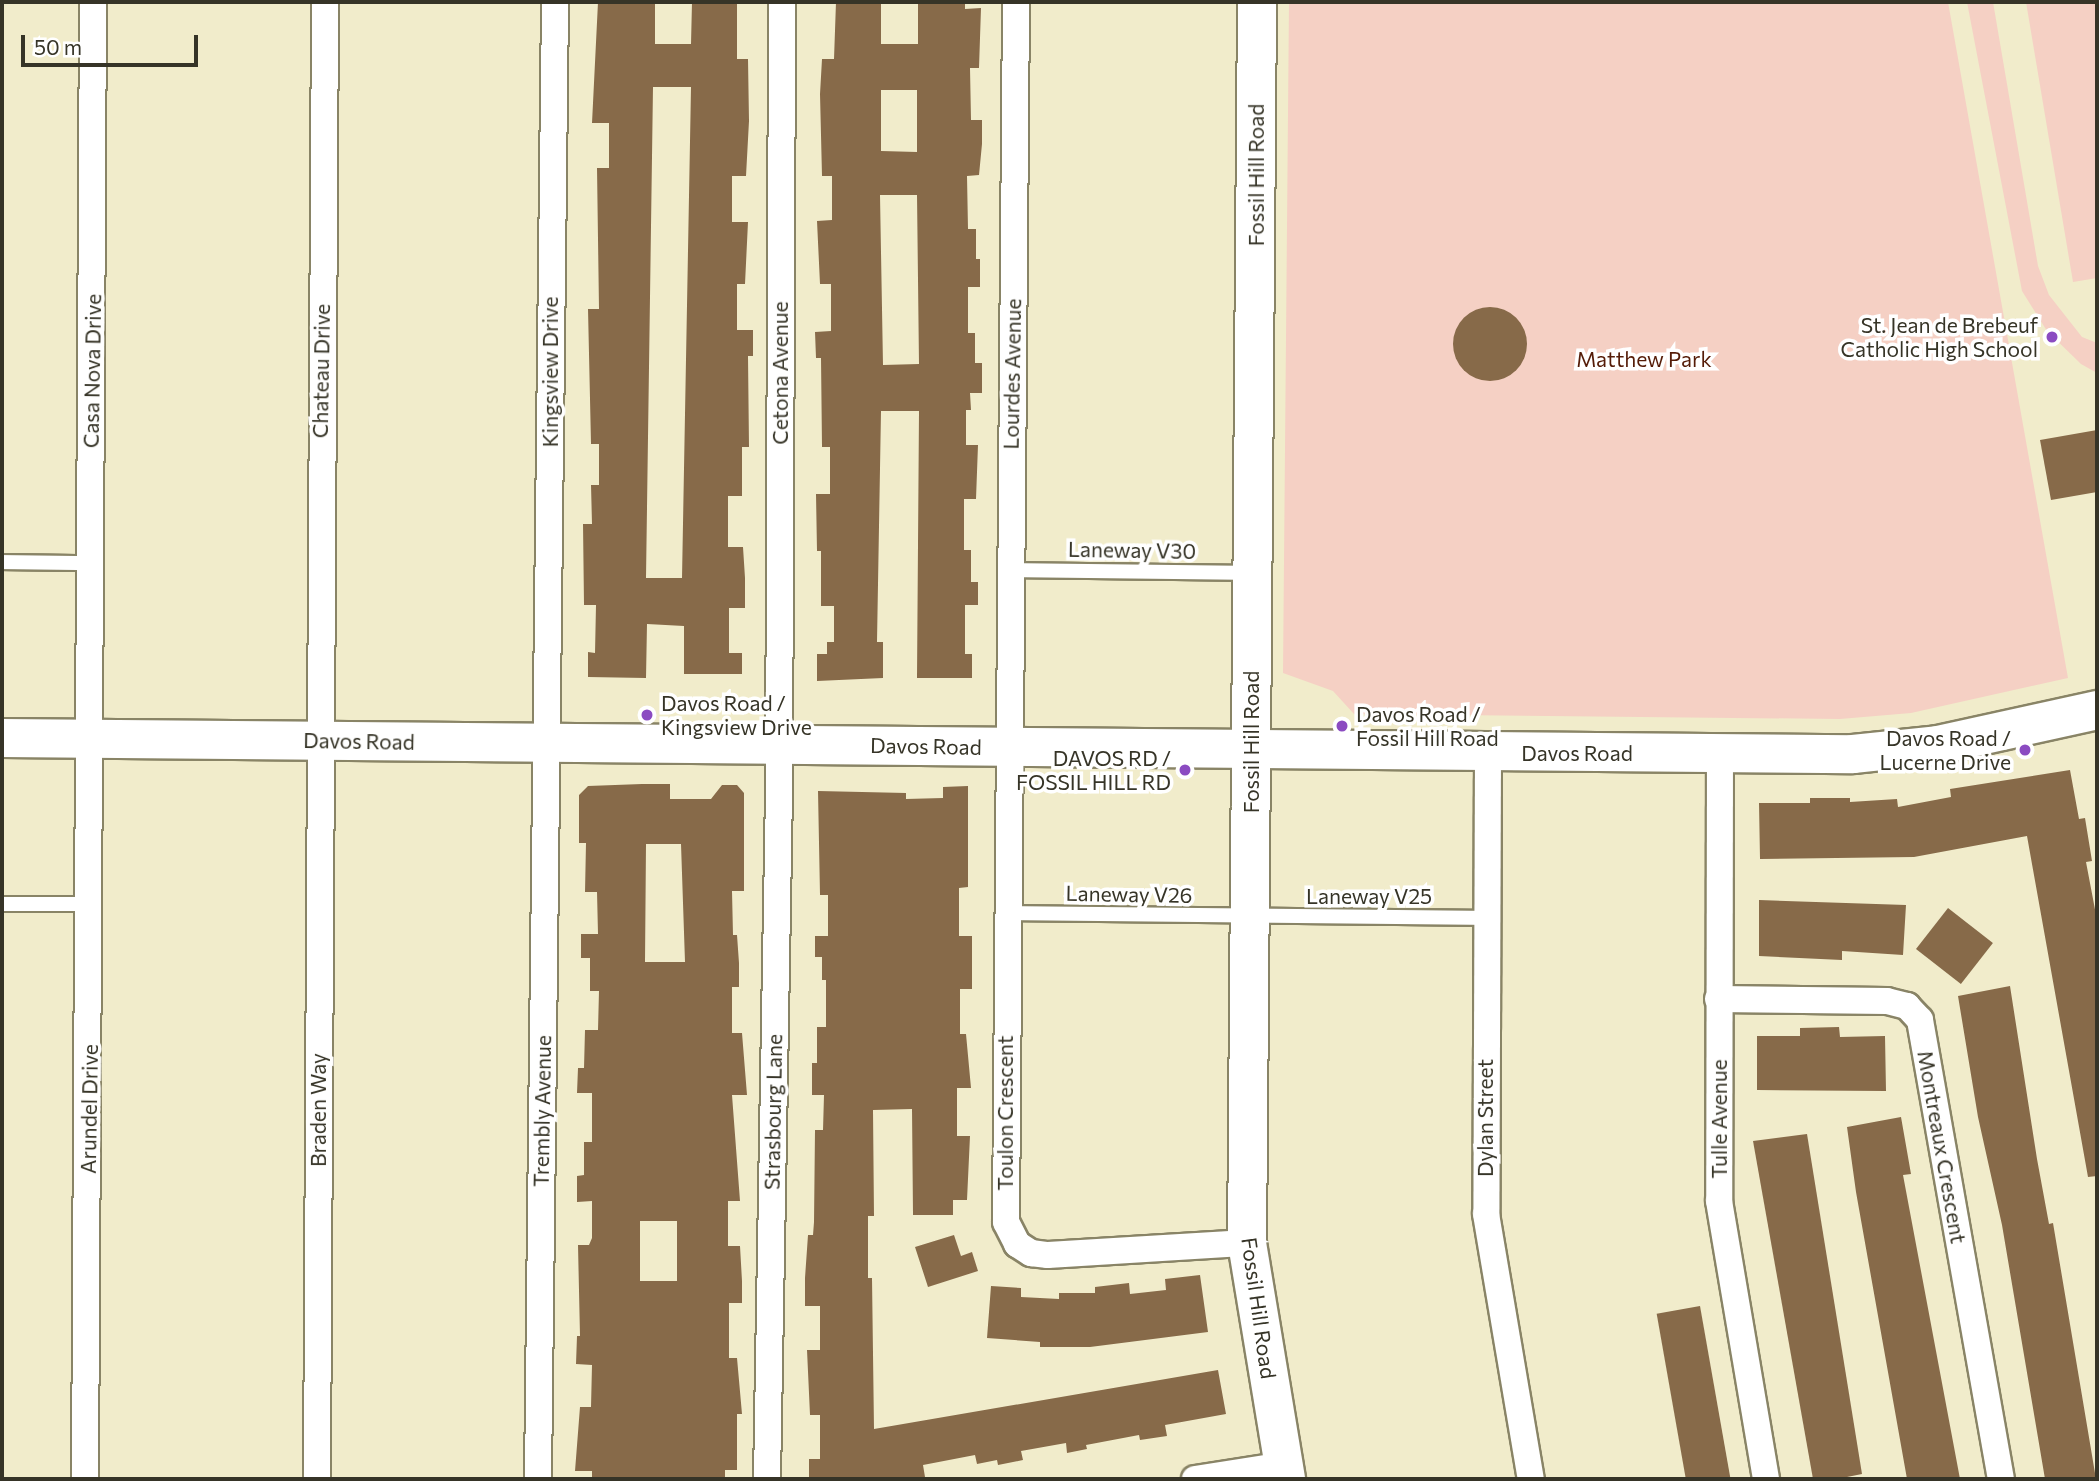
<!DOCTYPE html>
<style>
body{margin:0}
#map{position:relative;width:2099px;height:1481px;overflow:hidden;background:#f1eccb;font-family:Commissioner,sans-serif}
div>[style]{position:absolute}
.green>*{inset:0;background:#f5d0c4}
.building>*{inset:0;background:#876a49;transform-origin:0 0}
.round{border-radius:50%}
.roads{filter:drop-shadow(2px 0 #898466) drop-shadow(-2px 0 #898466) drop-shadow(0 2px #898466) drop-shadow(0 -2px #898466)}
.lane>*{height:14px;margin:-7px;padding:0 7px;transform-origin:7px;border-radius:7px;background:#fff}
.street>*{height:26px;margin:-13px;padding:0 13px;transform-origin:13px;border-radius:13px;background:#fff}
.secondary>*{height:38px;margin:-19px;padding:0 19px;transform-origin:19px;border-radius:19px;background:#fff}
.dots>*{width:19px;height:19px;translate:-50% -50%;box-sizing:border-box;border:4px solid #fff;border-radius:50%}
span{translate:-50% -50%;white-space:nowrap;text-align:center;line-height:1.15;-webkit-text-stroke:7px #fff;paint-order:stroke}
.street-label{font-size:21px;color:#363427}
.poi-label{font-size:21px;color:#363427}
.right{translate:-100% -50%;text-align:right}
.left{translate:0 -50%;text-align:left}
.park-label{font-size:21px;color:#551c08}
.frame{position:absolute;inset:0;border:4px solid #363427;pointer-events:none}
.scale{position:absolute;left:21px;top:35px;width:177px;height:32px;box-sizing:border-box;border:4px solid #363427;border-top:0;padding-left:9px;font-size:21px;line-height:24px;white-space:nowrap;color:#363427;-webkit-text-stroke:5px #fff;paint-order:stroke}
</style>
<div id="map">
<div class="green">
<i style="clip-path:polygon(1289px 2px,1948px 2px,2068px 678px,1911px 713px,1840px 719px,1354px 714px,1333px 691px,1283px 673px)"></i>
<i style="clip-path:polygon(1967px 2px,1993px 2px,2038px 266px,2049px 295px,2082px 337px,2097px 343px,2097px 373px,2081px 364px,2047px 331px,2022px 291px)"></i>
<i style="clip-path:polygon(2026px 2px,2097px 2px,2097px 278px,2073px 282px)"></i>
</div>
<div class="building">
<i style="clip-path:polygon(evenodd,598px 2px,655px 2px,655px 44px,691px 44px,692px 2px,737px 2px,737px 59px,748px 59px,749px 121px,746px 176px,732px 176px,732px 222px,748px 222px,745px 284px,737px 284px,737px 330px,753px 330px,753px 356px,748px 356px,749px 447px,742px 447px,742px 496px,728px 496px,728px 547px,743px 547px,745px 578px,745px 608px,729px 608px,729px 653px,742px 653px,742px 674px,684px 674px,684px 626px,647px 624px,646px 678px,588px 677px,588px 652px,595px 653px,596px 605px,584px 605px,583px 524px,592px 524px,591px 485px,599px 485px,599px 444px,591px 444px,588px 309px,599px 309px,597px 168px,609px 168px,609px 123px,592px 123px,598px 2px,653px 87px,691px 87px,682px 578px,646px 578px,653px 87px)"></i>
<i style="clip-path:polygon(evenodd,836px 2px,881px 2px,881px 44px,918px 44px,918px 2px,965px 2px,965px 9px,981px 8px,979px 68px,970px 68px,971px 120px,982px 120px,982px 144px,979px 175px,967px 176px,968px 229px,976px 229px,976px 259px,980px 259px,980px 287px,968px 287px,968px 333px,975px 333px,975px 363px,982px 363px,982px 393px,970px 393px,971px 410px,966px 410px,966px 445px,978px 445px,976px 499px,964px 499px,964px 550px,971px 550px,971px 582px,978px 582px,978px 605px,965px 605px,965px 654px,972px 654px,972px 678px,917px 678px,919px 411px,881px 411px,877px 642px,883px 642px,883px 678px,817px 681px,817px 654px,827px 654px,827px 642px,834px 642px,834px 606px,821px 606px,821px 551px,817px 551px,816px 494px,830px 494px,830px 447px,822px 447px,821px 358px,816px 358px,815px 332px,831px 331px,831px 284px,820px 284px,817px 221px,832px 220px,832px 176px,822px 176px,820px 94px,822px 59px,834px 59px,836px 2px,881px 90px,917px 90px,917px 152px,881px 151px,881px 90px,836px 2px,880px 195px,917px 195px,919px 364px,883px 365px,880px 195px)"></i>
<i class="round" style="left:1453px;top:307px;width:74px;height:74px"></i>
<i style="clip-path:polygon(2097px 430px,2097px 492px,2051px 500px,2040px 440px)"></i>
<i style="clip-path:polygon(2070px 770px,2079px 819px,2085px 818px,2092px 861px,2086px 862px,2097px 920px,2097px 1176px,2088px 1177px,2027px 836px,1914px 857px,1760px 859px,1759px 803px,1810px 803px,1810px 798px,1850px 798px,1850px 802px,1897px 799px,1898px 807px,1951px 797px,1950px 789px)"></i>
<i style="clip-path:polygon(evenodd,642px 784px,670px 784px,670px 799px,711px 799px,722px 785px,737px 785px,744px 793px,744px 891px,732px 891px,733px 935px,737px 935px,739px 963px,739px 987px,732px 987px,732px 1033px,742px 1033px,747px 1095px,732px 1095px,740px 1201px,728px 1201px,728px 1246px,740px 1246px,742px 1281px,742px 1303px,729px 1303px,729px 1358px,737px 1358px,742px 1414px,737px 1414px,737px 1470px,725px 1470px,725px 1479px,592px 1479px,592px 1471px,575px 1471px,580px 1407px,591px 1407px,592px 1365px,576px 1364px,577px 1336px,580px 1336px,578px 1245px,589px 1245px,592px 1238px,592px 1201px,577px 1202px,577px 1176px,584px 1175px,584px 1142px,592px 1142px,592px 1093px,577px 1093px,578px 1068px,584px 1068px,585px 1030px,598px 1030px,599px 991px,590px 991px,590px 958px,581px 958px,581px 934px,598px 934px,597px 892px,585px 892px,586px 843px,579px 843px,579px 795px,588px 786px,642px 784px,646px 844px,681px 844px,685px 962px,645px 962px,646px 844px,642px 784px,640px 1221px,677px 1221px,677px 1281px,640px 1281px,640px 1221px)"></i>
<i style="clip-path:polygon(968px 786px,968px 887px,959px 888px,959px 936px,972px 936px,972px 989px,960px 989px,960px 1034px,966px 1034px,971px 1088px,957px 1088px,957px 1136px,970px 1136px,967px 1200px,953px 1200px,953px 1215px,913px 1215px,912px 1109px,873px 1110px,874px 1216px,868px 1216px,868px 1278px,872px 1278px,874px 1429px,1218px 1370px,1226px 1414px,1165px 1425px,1167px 1436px,1140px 1440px,1139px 1435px,1086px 1445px,1087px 1449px,1067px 1453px,1066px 1443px,1021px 1451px,1023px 1460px,998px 1465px,997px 1460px,977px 1464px,975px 1455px,923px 1465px,925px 1477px,809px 1479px,809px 1459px,820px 1459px,820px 1415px,810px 1415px,807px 1350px,820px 1350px,820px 1306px,805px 1306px,805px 1278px,808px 1235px,813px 1235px,814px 1222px,815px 1130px,823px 1130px,824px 1095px,812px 1095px,812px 1063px,817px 1063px,817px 1027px,826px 1027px,826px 980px,822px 980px,822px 957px,815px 957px,815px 936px,828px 936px,828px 895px,820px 895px,818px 791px,906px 793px,906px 799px,943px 798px,943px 787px)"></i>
<i style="clip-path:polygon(1759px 900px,1906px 905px,1903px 955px,1842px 951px,1842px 960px,1759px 956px)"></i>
<i style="left:1948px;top:908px;width:57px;height:52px;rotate:38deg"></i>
<i style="clip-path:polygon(2010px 986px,2037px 1159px,2049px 1224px,2053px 1223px,2096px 1479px,2045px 1479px,2002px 1225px,1978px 1117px,1958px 996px)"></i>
<i style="clip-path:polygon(1839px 1027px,1840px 1037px,1885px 1036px,1886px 1091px,1757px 1090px,1757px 1036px,1800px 1036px,1800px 1028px)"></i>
<i style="clip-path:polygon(1901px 1117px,1911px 1174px,1903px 1175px,1960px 1479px,1907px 1479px,1856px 1192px,1847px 1127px)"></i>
<i style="clip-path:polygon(1807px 1134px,1862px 1474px,1837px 1479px,1813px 1479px,1753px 1141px)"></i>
<i style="clip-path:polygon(954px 1235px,961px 1256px,972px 1252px,978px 1271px,928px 1287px,915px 1247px)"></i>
<i style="clip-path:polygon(1200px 1275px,1208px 1332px,1090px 1347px,1040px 1347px,1040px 1342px,987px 1338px,991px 1286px,1021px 1288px,1021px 1297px,1059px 1299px,1059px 1293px,1095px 1293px,1095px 1287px,1129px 1283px,1130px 1294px,1166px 1290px,1165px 1279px)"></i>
<i style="left:1700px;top:1306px;width:176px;height:44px;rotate:80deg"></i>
</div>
<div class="roads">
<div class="lane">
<i style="left:2px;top:562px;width:87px;rotate:0.7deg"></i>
<i style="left:1010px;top:570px;width:242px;rotate:0.7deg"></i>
<i style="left:2px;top:904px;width:89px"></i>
<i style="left:1007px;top:913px;width:481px;rotate:0.6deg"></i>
</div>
<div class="street">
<i style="left:1016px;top:2px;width:1220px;rotate:90.47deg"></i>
<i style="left:1006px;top:1222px;width:25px;rotate:63deg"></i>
<i style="left:1017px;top:1244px;width:17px;rotate:33deg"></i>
<i style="left:1031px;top:1253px;width:17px;rotate:7deg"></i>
<i style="left:1048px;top:1255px;width:199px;rotate:-3.5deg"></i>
<i style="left:1488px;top:752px;width:462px;rotate:90.2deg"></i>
<i style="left:1486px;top:1214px;width:269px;rotate:80.4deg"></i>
<i style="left:1720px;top:754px;width:447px;rotate:90.1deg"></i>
<i style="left:1719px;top:1201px;width:282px;rotate:80.4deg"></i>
<i style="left:1718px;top:999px;width:169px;rotate:0.7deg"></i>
<i style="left:1887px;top:1001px;width:21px;rotate:14deg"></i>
<i style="left:1907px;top:1006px;width:19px;rotate:47deg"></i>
<i style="left:1920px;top:1020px;width:466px;rotate:80deg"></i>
<i style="left:85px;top:1479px;width:1477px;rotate:-89.69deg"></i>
<i style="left:317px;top:1479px;width:1477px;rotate:-89.69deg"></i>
<i style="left:538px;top:1479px;width:1477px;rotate:-89.34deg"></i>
<i style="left:767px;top:1479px;width:686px;rotate:-89deg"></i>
<i style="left:779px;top:793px;width:791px;rotate:-89.78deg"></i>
<i style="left:1195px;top:1479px;width:90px;rotate:-8.9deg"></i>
</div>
<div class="secondary">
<i style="left:1257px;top:2px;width:1241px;rotate:90.46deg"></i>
<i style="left:1247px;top:1243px;width:239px;rotate:80.6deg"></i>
<i style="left:2px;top:738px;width:1851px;rotate:0.5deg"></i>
<i style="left:1853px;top:754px;width:85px;rotate:-6deg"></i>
<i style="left:1938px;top:745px;width:163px;rotate:-12.4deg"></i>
</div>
</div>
<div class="dots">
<i style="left:2052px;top:337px;background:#8b4bc1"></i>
<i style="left:647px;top:715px;background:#8b4bc1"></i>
<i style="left:1342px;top:726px;background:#8b4bc1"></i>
<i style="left:2025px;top:750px;background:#8b4bc1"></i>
<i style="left:1185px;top:770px;background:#8b4bc1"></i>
</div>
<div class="street-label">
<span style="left:1256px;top:175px;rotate:-90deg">Fossil Hill Road</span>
<span style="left:92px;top:371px;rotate:-89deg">Casa Nova Drive</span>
<span style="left:321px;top:371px;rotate:-89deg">Chateau Drive</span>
<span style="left:550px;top:372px;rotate:-90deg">Kingsview Drive</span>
<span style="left:780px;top:373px;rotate:-90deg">Cetona Avenue</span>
<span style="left:1012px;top:374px;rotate:-89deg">Lourdes Avenue</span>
<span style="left:1132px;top:550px;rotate:1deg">Laneway V30</span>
<span style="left:359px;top:741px;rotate:1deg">Davos Road</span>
<span style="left:1251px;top:742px;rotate:-90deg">Fossil Hill Road</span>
<span style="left:926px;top:746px;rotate:1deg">Davos Road</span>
<span style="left:1577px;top:753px">Davos Road</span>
<span style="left:1129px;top:894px;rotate:1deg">Laneway V26</span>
<span style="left:1369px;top:896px">Laneway V25</span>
<span style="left:89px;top:1109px;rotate:-89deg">Arundel Drive</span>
<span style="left:318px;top:1110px;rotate:-90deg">Braden Way</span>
<span style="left:542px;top:1111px;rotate:-89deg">Trembly Avenue</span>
<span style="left:773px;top:1112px;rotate:-89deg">Strasbourg Lane</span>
<span style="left:1005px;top:1113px;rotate:-90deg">Toulon Crescent</span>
<span style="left:1485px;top:1118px;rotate:-90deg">Dylan Street</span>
<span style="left:1719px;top:1119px;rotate:-90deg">Tulle Avenue</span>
<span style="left:1942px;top:1147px;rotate:80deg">Montreaux Crescent</span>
<span style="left:1259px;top:1308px;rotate:82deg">Fossil Hill Road</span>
</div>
<div class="poi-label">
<span class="right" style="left:2038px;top:337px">St. Jean de Brebeuf<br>Catholic High School</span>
<span class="left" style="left:661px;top:715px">Davos Road /<br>Kingsview Drive</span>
<span class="left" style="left:1356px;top:726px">Davos Road /<br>Fossil Hill Road</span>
<span class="right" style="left:2011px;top:750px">Davos Road /<br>Lucerne Drive</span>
<span class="right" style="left:1171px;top:770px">DAVOS RD /<br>FOSSIL HILL RD</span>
</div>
<div class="park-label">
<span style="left:1644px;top:359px">Matthew Park</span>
</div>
<div class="frame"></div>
<div class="scale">50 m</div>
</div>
